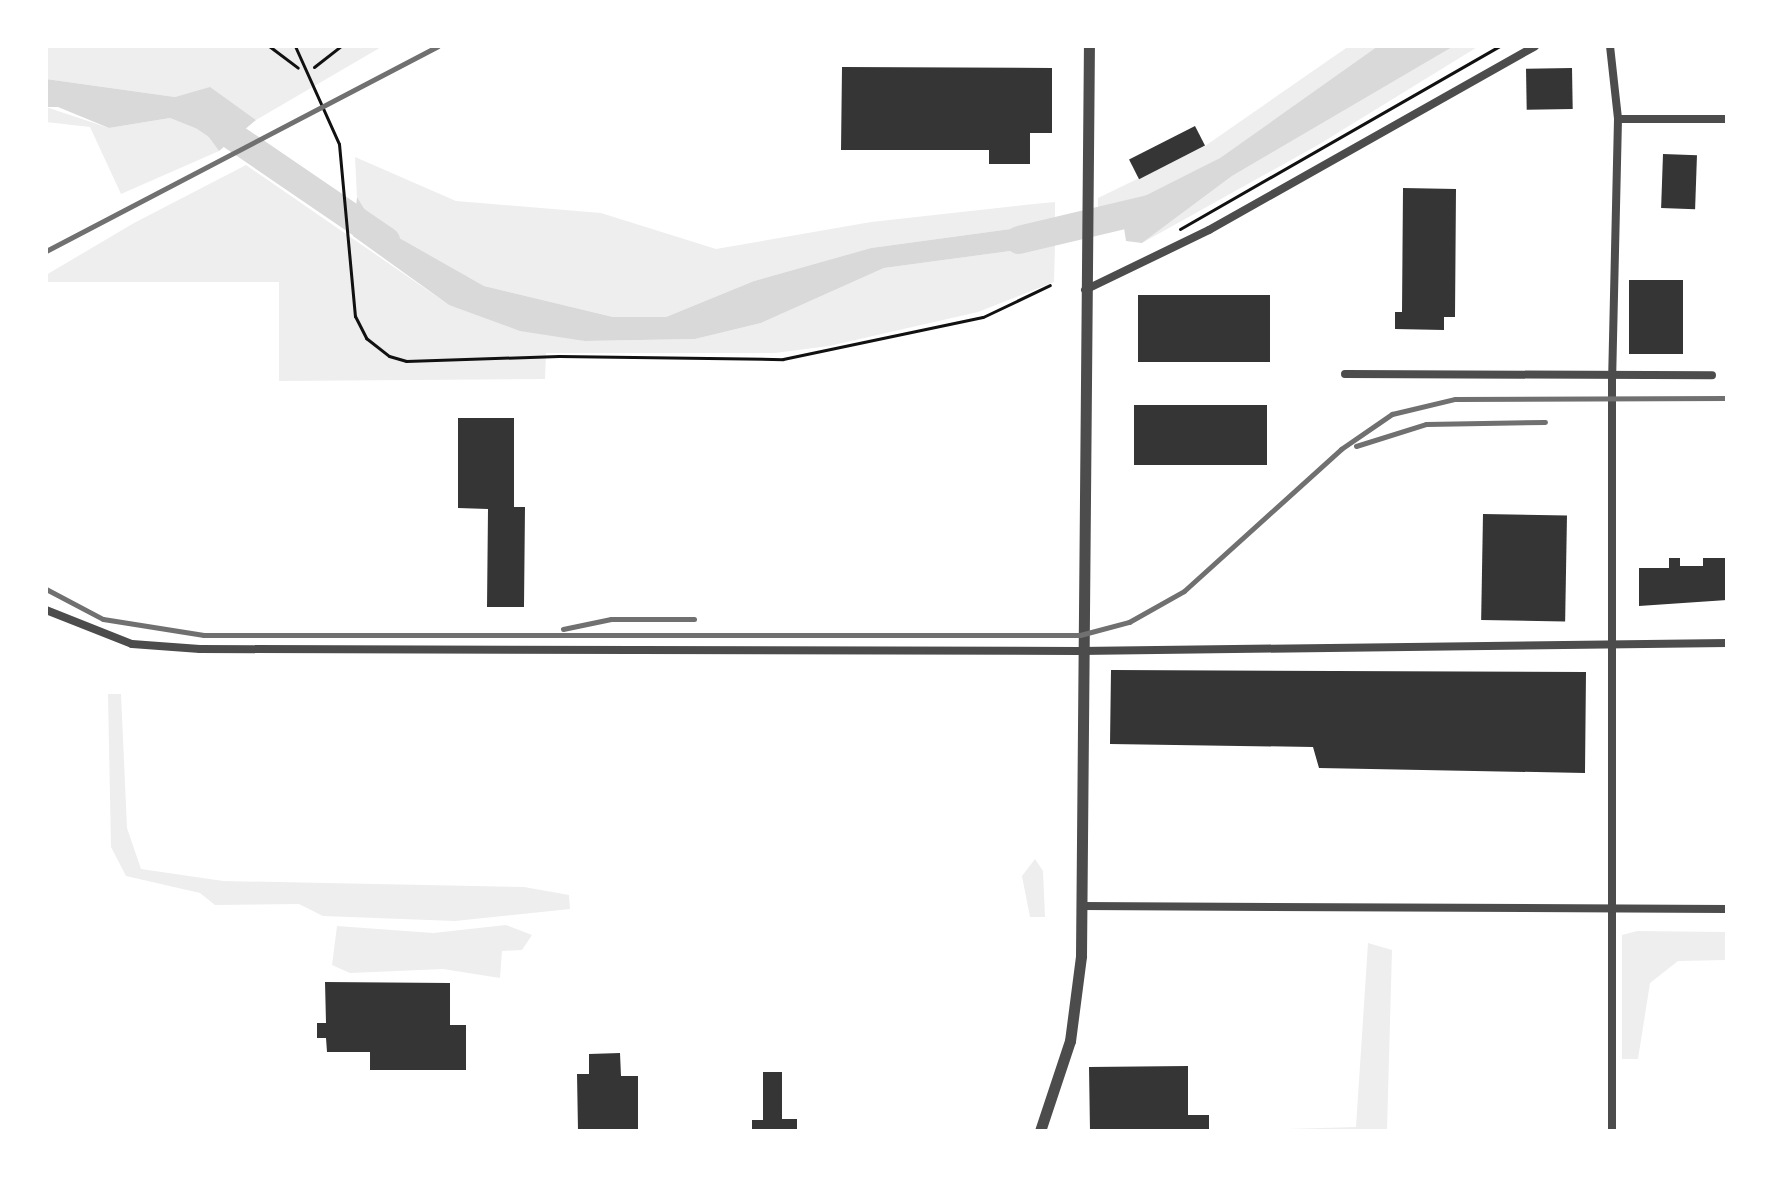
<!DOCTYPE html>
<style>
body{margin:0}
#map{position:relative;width:1773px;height:1177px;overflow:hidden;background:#fff;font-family:"Varela Round",sans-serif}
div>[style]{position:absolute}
.green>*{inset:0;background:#eee}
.water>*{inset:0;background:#d9d9d9}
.river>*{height:28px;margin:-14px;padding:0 14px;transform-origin:14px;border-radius:14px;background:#d9d9d9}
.building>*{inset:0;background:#353535;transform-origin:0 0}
.path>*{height:3px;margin:-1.5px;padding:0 1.5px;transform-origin:1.5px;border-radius:1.5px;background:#111}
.minor>*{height:8px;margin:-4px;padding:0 4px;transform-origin:4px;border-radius:4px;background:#4c4c4c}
.tertiary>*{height:11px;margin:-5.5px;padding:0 5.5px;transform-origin:5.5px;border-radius:5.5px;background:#4c4c4c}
.rail>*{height:5px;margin:-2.5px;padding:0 2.5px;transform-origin:2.5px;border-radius:2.5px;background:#707070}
span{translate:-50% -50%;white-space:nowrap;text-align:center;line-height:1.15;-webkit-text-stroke:6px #fff;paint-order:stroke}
.frame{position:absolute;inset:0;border:48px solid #fff;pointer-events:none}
</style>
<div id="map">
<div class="green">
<i style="clip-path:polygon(46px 46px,383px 46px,256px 120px,210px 88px,175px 97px,46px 79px)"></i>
<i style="clip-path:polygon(1349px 46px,1378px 46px,1220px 158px,1129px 207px,1098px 210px,1098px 198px,1205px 146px)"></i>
<i style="clip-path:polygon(1454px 46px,1479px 46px,1318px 145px,1142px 243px,1232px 176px)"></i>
<i style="clip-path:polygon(46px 107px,109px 128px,170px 118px,205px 132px,219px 151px,121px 194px,90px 127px,46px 122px)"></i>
<i style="clip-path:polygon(355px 157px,456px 201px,601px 213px,716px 249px,871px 222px,1024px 205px,1055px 202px,1055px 223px,871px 248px,754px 281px,666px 317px,613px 317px,484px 286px,373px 223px,357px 197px)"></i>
<i style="clip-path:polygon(246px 165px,449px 305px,585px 341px,695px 339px,761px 323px,884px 268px,1055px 245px,1054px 282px,978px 312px,829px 346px,775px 353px,546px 353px,545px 379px,279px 381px,279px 282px,46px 282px,46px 275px,134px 223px)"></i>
<i style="clip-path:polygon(108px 694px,121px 694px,127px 828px,141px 869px,223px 881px,524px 887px,569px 895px,570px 909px,455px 921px,323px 916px,299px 904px,215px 905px,200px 893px,126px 876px,111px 847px)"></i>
<i style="clip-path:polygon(1035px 859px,1043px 871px,1045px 917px,1030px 917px,1022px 876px)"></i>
<i style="clip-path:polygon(506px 925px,532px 935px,522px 950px,502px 951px,500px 978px,443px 969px,350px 973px,332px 965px,337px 926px,433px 933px)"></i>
<i style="clip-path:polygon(1637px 931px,1727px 932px,1727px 960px,1678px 961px,1650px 983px,1638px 1059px,1622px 1059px,1622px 935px)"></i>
<i style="clip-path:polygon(1368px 943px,1392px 950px,1387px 1131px,1224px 1131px,1356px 1127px)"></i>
</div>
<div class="water">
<i style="clip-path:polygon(1378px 46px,1454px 46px,1232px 176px,1142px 243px,1126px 241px,1121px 208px,1220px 158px)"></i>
<i style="clip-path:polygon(46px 79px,175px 97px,210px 87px,256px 120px,219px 151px,205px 132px,170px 118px,109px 128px,58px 107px,46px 107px)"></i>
<i style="clip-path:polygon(357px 197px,373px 223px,484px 286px,613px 317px,666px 317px,754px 281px,871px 248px,1055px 223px,1055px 245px,884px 268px,761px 323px,695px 339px,585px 341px,520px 331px,449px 305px,353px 236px)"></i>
</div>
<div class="river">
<i style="left:206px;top:118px;width:218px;rotate:34.3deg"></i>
<i style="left:1019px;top:240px;width:142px;rotate:-13.4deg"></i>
</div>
<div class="building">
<i style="clip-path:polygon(842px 67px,1052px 68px,1052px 133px,1030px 133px,1030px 164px,989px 164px,989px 150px,841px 150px)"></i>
<i style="left:1572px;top:68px;width:41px;height:46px;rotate:89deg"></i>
<i style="left:1195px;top:126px;width:22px;height:74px;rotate:63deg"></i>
<i style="left:1663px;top:154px;width:34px;height:54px;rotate:2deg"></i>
<i style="clip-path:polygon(1403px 188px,1456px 189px,1455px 317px,1444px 317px,1444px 330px,1395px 329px,1395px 312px,1402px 312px)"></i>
<i style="left:1629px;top:280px;width:54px;height:74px"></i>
<i style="left:1270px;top:295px;width:67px;height:132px;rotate:90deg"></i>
<i style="left:1134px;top:405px;width:133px;height:60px"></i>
<i style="clip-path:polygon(458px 418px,514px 418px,514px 507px,525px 507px,524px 607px,487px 607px,488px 509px,458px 508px)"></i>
<i style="left:1483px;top:514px;width:84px;height:106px;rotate:1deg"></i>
<i style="clip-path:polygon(1669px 558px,1680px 558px,1680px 566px,1703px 566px,1703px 558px,1727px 558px,1727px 600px,1639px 606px,1639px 568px,1669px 568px)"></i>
<i style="clip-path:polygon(1111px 670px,1586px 672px,1585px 773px,1319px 768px,1313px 747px,1110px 744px)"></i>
<i style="clip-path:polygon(325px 982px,450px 983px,450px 1025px,466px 1025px,466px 1070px,370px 1070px,370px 1052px,327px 1052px,326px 1038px,317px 1038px,317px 1023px,326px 1023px)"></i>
<i style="clip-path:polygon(620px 1053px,621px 1076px,638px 1076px,638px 1131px,578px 1131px,577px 1074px,589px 1074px,589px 1054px)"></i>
<i style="clip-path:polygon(1188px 1066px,1188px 1115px,1209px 1115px,1209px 1131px,1090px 1131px,1089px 1067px)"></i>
<i style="clip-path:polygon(763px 1072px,782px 1072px,782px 1119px,797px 1119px,797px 1131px,752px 1131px,752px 1120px,763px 1120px)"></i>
</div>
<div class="path">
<i style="left:269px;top:46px;width:36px;rotate:37deg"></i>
<i style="left:295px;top:46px;width:107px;rotate:65.8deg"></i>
<i style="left:339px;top:144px;width:173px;rotate:84.7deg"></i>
<i style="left:355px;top:316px;width:25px;rotate:63deg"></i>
<i style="left:366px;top:338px;width:29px;rotate:38deg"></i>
<i style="left:389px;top:356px;width:18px;rotate:16deg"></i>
<i style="left:406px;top:361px;width:153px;rotate:-1.9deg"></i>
<i style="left:559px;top:356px;width:224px;rotate:0.8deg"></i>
<i style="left:783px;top:359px;width:204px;rotate:-11.9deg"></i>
<i style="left:983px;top:317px;width:74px;rotate:-25.5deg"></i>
<i style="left:314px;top:67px;width:34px;rotate:-38deg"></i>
<i style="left:1180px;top:229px;width:369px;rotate:-29.8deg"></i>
</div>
<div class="minor">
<i style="left:1610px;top:46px;width:73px;rotate:83.7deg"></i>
<i style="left:1618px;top:119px;width:257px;rotate:91.3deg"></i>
<i style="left:1612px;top:376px;width:755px;rotate:90deg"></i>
<i style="left:1618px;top:119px;width:109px"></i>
<i style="left:1085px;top:290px;width:138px;rotate:-25.8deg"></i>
<i style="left:1209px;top:230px;width:374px;rotate:-29.4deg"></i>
<i style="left:1345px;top:374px;width:367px;rotate:0.2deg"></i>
<i style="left:46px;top:610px;width:92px;rotate:21.6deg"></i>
<i style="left:132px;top:644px;width:68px;rotate:4.2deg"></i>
<i style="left:200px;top:649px;width:880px;rotate:0.13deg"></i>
<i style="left:1080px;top:651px;width:647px;rotate:-0.71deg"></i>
<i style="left:1082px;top:906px;width:645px;rotate:0.27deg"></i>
</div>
<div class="tertiary">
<i style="left:1040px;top:1131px;width:95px;rotate:-71.6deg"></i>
<i style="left:1070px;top:1041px;width:86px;rotate:-82.6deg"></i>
<i style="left:1081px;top:956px;width:910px;rotate:-89.5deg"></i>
</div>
<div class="rail">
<i style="left:46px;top:251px;width:442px;rotate:-27.6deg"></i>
<i style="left:1356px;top:446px;width:73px;rotate:-17.4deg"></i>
<i style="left:1426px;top:424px;width:119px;rotate:-1deg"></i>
<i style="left:46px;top:589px;width:64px;rotate:27.8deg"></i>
<i style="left:103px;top:619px;width:102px;rotate:9deg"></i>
<i style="left:204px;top:635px;width:876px"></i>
<i style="left:1080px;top:635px;width:51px;rotate:-14.9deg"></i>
<i style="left:1129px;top:622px;width:63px;rotate:-29.4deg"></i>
<i style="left:1184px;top:591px;width:212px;rotate:-42.1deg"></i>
<i style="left:1341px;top:449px;width:62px;rotate:-34.5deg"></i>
<i style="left:1392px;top:414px;width:65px;rotate:-13.4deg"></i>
<i style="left:1455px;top:399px;width:272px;rotate:-0.2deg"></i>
<i style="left:563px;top:629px;width:49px;rotate:-11.8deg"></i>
<i style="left:611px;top:619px;width:83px"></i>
</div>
<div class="frame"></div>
</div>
